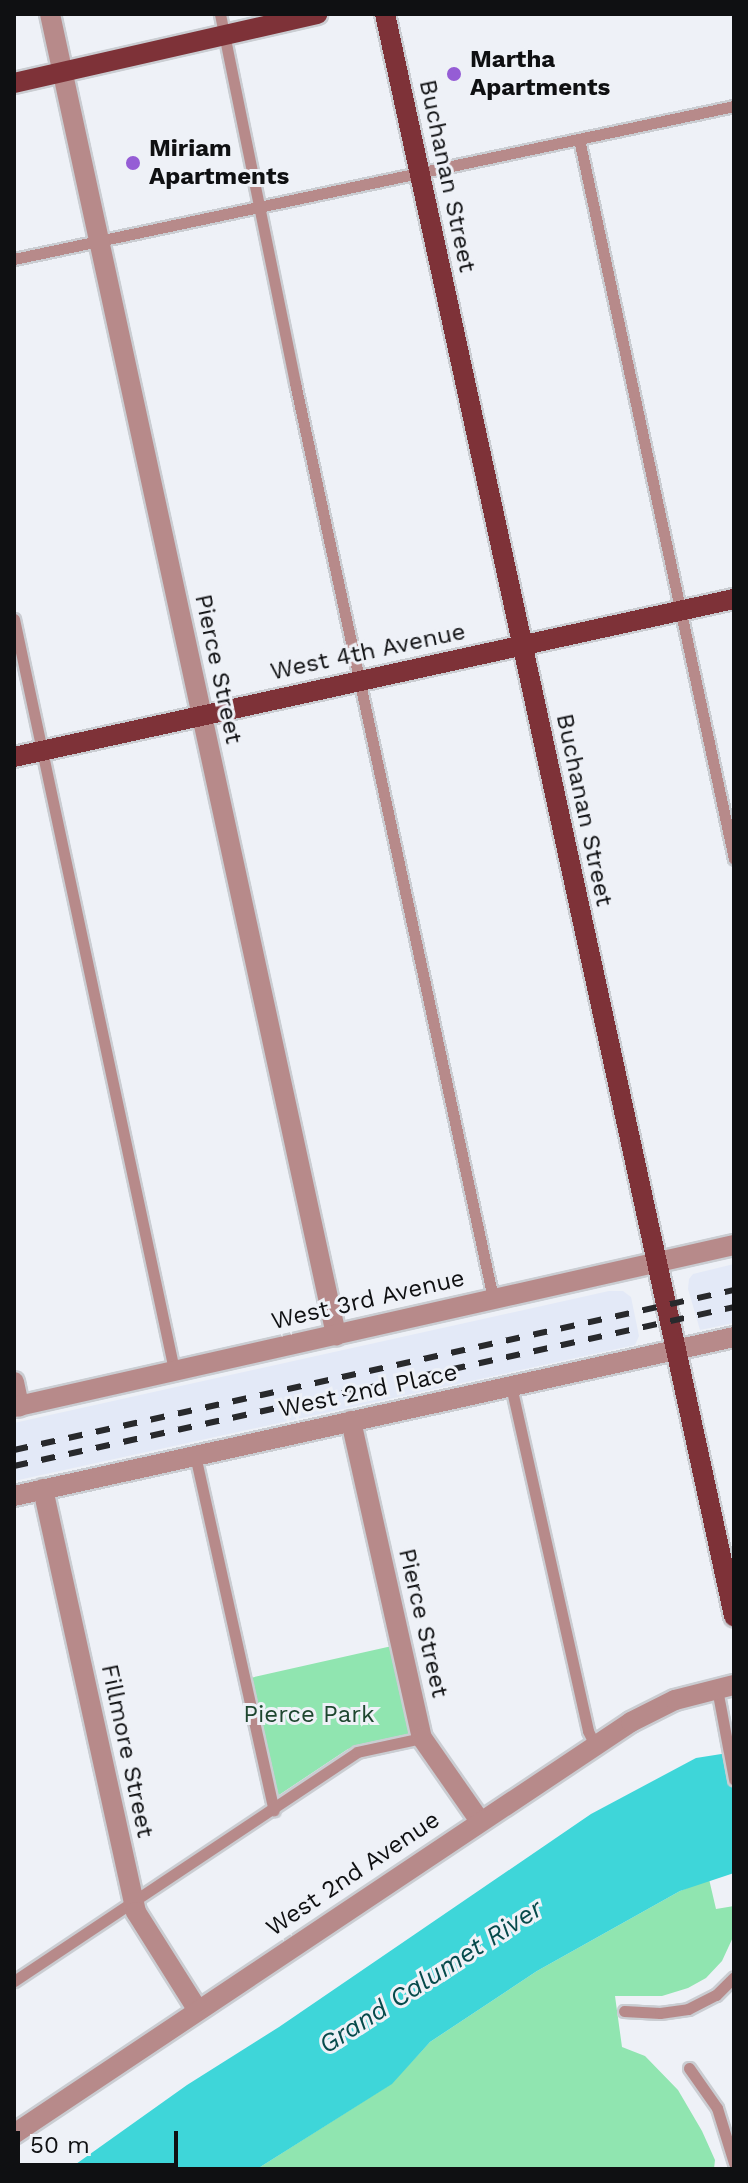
<!DOCTYPE html>
<style>
body{margin:0}
#map{position:relative;width:748px;height:2183px;overflow:hidden;background:#eef1f7;font-family:"Work Sans",sans-serif}
div>[style]{position:absolute}
.built>*{inset:0;background:#e3e9f7}
.green>*{inset:0;background:#90e5b0}
.water>*{inset:0;background:#3ed6d9}
.roads{filter:drop-shadow(2px 0 #cacdd2) drop-shadow(-2px 0 #cacdd2) drop-shadow(0 2px #cacdd2) drop-shadow(0 -2px #cacdd2)}
.service>*{height:11px;margin:-5.5px;padding:0 5.5px;transform-origin:5.5px;border-radius:5.5px;background:#b78a8a}
.minor>*{height:20px;margin:-10px;padding:0 10px;transform-origin:10px;border-radius:10px;background:#b78a8a}
.primary>*{height:20px;margin:-10px;padding:0 10px;transform-origin:10px;border-radius:10px;background:#7e3238}
.rail>*{height:6px;margin-top:-3px;transform-origin:0;background:repeating-linear-gradient(90deg,#28292c 0 14px,transparent 0 28px)}
.dots>*{width:22px;height:22px;translate:-50% -50%;box-sizing:border-box;border:4px solid #eef1f7;border-radius:50%}
span{translate:-50% -50%;white-space:nowrap;text-align:center;line-height:1.15;-webkit-text-stroke:6px #eef1f7;paint-order:stroke}
.poi-label{font-size:24px;color:#0f1012;font-weight:700}
.left{translate:0 -50%;text-align:left}
.street-label{font-size:24px;color:#0f1012}
.park-label{font-size:24px;color:#1e462f}
.water-label{font-size:26px;color:#064a4b;font-style:italic}
.frame{position:absolute;inset:0;border:16px solid #0f1012;pointer-events:none}
.scale{position:absolute;left:16px;top:2131px;width:162px;height:36px;box-sizing:border-box;border:4px solid #0f1012;border-top:0;padding-left:10px;font-size:24px;line-height:28px;white-space:nowrap;color:#0f1012;-webkit-text-stroke:6px #eef1f7;paint-order:stroke}
</style>
<div id="map">
<div class="built">
<i style="clip-path:polygon(734px 1264px,734px 1323px,700px 1330px,688px 1289px,689px 1279px,693px 1274px)"></i>
<i style="clip-path:polygon(609px 1291px,623px 1291px,631px 1297px,639px 1336px,635px 1345px,14px 1481px,14px 1423px)"></i>
</div>
<div class="green">
<i style="clip-path:polygon(392px 1646px,411px 1735px,348px 1749px,276px 1797px,250px 1678px)"></i>
<i style="clip-path:polygon(709px 1879px,716px 1909px,734px 1906px,734px 1935px,722px 1961px,706px 1978px,688px 1988px,662px 1996px,615px 1996px,622px 2047px,645px 2056px,678px 2090px,702px 2131px,715px 2160px,714px 2169px,257px 2169px,391px 2084px,430px 2042px,537px 1971px,680px 1891px)"></i>
</div>
<div class="water">
<i style="clip-path:polygon(734px 1752px,734px 1873px,680px 1891px,537px 1971px,430px 2042px,392px 2084px,257px 2169px,69px 2169px,187px 2085px,279px 2027px,591px 1814px,696px 1758px)"></i>
</div>
<div class="roads">
<div class="service">
<i style="left:220px;top:14px;width:377px;rotate:78.5deg"></i>
<i style="left:295px;top:383px;width:936px;rotate:77.79deg"></i>
<i style="left:579px;top:139px;width:736px;rotate:77.85deg"></i>
<i style="left:14px;top:259px;width:736px;rotate:-12deg"></i>
<i style="left:14px;top:619px;width:768px;rotate:77.97deg"></i>
<i style="left:511px;top:1386px;width:353px;rotate:77.4deg"></i>
<i style="left:588px;top:1731px;width:16px;rotate:63deg"></i>
<i style="left:195px;top:1455px;width:364px;rotate:77.5deg"></i>
<i style="left:717px;top:1689px;width:92px;rotate:79.3deg"></i>
<i style="left:14px;top:1981px;width:412px;rotate:-33.7deg"></i>
<i style="left:357px;top:1752px;width:66px;rotate:-12.2deg"></i>
<i style="left:624px;top:2011px;width:36px;rotate:3deg"></i>
<i style="left:660px;top:2013px;width:28px;rotate:-8deg"></i>
<i style="left:688px;top:2009px;width:31px;rotate:-27deg"></i>
<i style="left:716px;top:1995px;width:25px;rotate:-45deg"></i>
<i style="left:689px;top:2068px;width:49px;rotate:55deg"></i>
<i style="left:717px;top:2108px;width:58px;rotate:72.8deg"></i>
</div>
<div class="minor">
<i style="left:50px;top:14px;width:1352px;rotate:77.78deg"></i>
<i style="left:14px;top:1382px;width:25px;rotate:78deg"></i>
<i style="left:14px;top:1407px;width:738px;rotate:-12.68deg"></i>
<i style="left:351px;top:1421px;width:325px;rotate:77.4deg"></i>
<i style="left:422px;top:1738px;width:101px;rotate:55.1deg"></i>
<i style="left:43px;top:1489px;width:433px;rotate:77.6deg"></i>
<i style="left:136px;top:1912px;width:115px;rotate:57.8deg"></i>
<i style="left:14px;top:1496px;width:737px;rotate:-12.45deg"></i>
<i style="left:14px;top:2134px;width:742px;rotate:-33.73deg"></i>
<i style="left:631px;top:1722px;width:49px;rotate:-26.6deg"></i>
<i style="left:675px;top:1700px;width:61px;rotate:-14.3deg"></i>
</div>
<div class="primary">
<i style="left:385px;top:14px;width:1640px;rotate:77.71deg"></i>
<i style="left:14px;top:83px;width:311px;rotate:-12.8deg"></i>
<i style="left:14px;top:757px;width:737px;rotate:-12.38deg"></i>
</div>
</div>
<div class="rail">
<i style="left:14px;top:1450px;width:738px;rotate:-12.53deg"></i>
<i style="left:14px;top:1466px;width:737px;rotate:-12.45deg"></i>
</div>
<div class="dots">
<i style="left:454px;top:74px;background:#955dd5"></i>
<i style="left:133px;top:163px;background:#955dd5"></i>
</div>
<div class="poi-label">
<span class="left" style="left:470px;top:74px">Martha<br>Apartments</span>
<span class="left" style="left:149px;top:163px">Miriam<br>Apartments</span>
</div>
<div class="street-label">
<span style="left:447px;top:176px;rotate:78deg">Buchanan Street</span>
<span style="left:368px;top:652px;rotate:-12deg">West 4th Avenue</span>
<span style="left:218px;top:669px;rotate:78deg">Pierce Street</span>
<span style="left:584px;top:810px;rotate:78deg">Buchanan Street</span>
<span style="left:368px;top:1300px;rotate:-13deg">West 3rd Avenue</span>
<span style="left:368px;top:1391px;rotate:-12deg">West 2nd Place</span>
<span style="left:423px;top:1623px;rotate:77deg">Pierce Street</span>
<span style="left:127px;top:1751px;rotate:78deg">Fillmore Street</span>
<span style="left:353px;top:1874px;rotate:-34deg">West 2nd Avenue</span>
</div>
<div class="park-label">
<span style="left:309px;top:1715px">Pierce Park</span>
</div>
<div class="water-label">
<span style="left:431px;top:1977px;rotate:-33deg">Grand Calumet River</span>
</div>
<div class="frame"></div>
<div class="scale">50 m</div>
</div>
